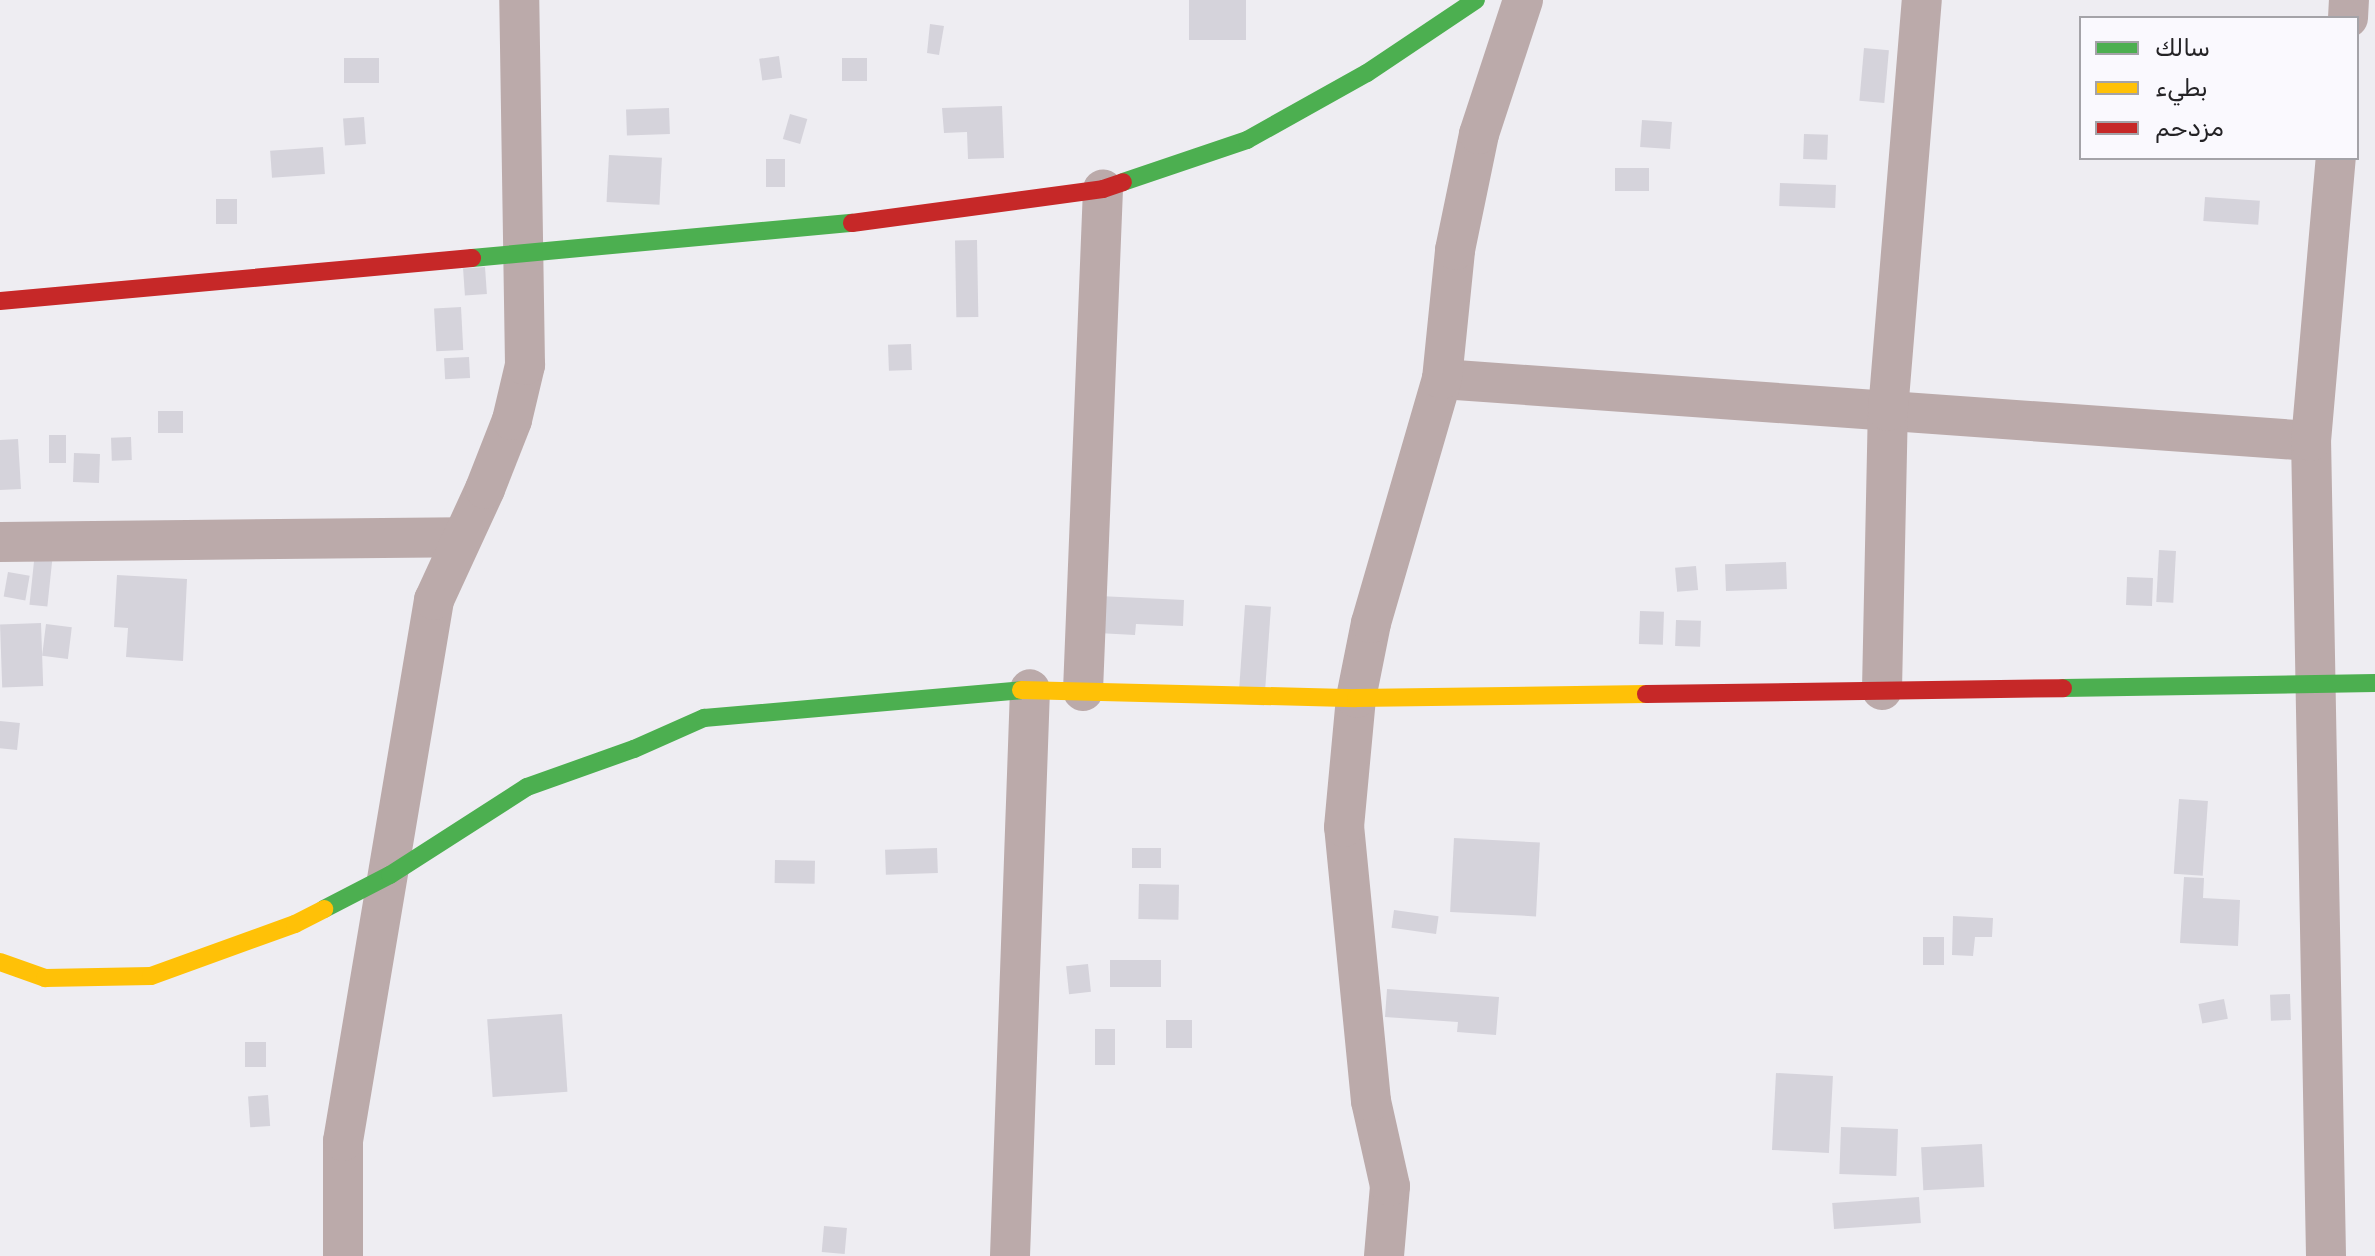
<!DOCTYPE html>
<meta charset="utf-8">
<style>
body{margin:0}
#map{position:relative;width:2375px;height:1256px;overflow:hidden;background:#eeedf2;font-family:Rubik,Cairo,sans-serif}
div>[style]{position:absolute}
.building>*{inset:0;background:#d5d3db;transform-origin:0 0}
.street>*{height:40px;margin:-20px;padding:0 20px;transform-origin:20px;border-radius:20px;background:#baa}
.fast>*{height:18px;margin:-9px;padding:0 9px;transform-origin:9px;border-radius:9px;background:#4caf50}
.slow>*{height:18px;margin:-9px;padding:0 9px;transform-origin:9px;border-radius:9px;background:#ffc107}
.jam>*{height:18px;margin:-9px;padding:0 9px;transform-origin:9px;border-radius:9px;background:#c62828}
span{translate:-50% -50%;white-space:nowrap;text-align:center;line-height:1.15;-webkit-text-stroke:6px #faf9fe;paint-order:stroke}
.legend{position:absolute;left:2079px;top:16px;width:280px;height:144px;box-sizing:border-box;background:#faf9fe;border:2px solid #a4a3a8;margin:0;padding:10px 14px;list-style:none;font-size:24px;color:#242326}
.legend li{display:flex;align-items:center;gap:16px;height:40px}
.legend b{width:40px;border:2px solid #a4a3a8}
</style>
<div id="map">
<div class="building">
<i style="left:1189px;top:0;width:57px;height:40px"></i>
<i style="clip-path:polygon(930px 24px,944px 26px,939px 55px,927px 53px)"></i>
<i style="left:1864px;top:48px;width:25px;height:53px;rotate:5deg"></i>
<i style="left:779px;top:56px;width:22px;height:20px;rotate:82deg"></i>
<i style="left:344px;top:58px;width:35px;height:25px"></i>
<i style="left:842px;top:58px;width:25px;height:23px"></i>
<i style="clip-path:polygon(1002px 106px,1004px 158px,968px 159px,967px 132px,944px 133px,942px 108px)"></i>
<i style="left:669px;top:108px;width:26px;height:43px;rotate:88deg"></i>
<i style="left:790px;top:114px;width:18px;height:26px;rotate:16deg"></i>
<i style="left:364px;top:117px;width:27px;height:21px;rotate:86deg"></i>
<i style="left:1642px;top:120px;width:30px;height:27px;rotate:4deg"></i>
<i style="left:1804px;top:134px;width:24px;height:25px;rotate:2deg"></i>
<i style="left:323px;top:147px;width:27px;height:53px;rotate:86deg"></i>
<i style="left:609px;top:155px;width:53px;height:47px;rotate:3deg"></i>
<i style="left:766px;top:159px;width:19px;height:28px"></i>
<i style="left:1615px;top:168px;width:34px;height:23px"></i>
<i style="left:1780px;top:183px;width:56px;height:23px;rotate:2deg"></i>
<i style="left:2205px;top:197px;width:55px;height:24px;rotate:4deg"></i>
<i style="left:237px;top:199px;width:25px;height:21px;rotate:90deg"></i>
<i style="left:977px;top:240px;width:77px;height:22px;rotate:89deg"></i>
<i style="left:485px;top:267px;width:27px;height:22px;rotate:86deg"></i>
<i style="left:461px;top:307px;width:43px;height:27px;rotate:87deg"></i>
<i style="left:911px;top:344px;width:26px;height:23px;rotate:88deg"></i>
<i style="left:469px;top:357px;width:21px;height:25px;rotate:87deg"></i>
<i style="left:158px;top:411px;width:25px;height:22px"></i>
<i style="left:49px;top:435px;width:17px;height:28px"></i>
<i style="left:131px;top:437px;width:23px;height:20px;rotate:88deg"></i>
<i style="clip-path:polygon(18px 439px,21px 489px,0 490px,0 440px)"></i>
<i style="left:74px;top:453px;width:26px;height:29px;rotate:2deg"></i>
<i style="left:2159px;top:550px;width:17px;height:52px;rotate:3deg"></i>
<i style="left:35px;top:552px;width:18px;height:53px;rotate:6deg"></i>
<i style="left:1786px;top:562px;width:27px;height:61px;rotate:88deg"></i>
<i style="left:1696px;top:566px;width:24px;height:21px;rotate:85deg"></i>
<i style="left:8px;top:572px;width:22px;height:25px;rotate:10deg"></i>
<i style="clip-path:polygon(117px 575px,187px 579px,183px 661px,126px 657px,128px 628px,114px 627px)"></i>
<i style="left:2127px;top:577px;width:26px;height:28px;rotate:2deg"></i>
<i style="clip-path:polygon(1099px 596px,1184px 600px,1183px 626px,1136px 624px,1135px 635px,1097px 633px)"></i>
<i style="left:1245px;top:605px;width:26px;height:99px;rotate:4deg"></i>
<i style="left:1640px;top:611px;width:24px;height:33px;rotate:2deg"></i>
<i style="left:1676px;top:620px;width:25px;height:26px;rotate:2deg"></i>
<i style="left:41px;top:623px;width:63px;height:41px;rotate:88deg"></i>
<i style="left:46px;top:624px;width:26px;height:32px;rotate:7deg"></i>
<i style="left:0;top:721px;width:20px;height:27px;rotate:6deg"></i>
<i style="left:2179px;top:799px;width:29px;height:75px;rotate:4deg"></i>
<i style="left:1454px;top:838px;width:86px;height:74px;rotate:3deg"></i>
<i style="left:937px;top:848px;width:25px;height:52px;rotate:88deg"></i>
<i style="left:1132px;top:848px;width:29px;height:20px"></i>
<i style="left:775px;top:860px;width:40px;height:23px;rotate:1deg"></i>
<i style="clip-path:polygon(2184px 877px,2204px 878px,2203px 898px,2240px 900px,2238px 946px,2180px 943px)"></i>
<i style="left:1139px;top:884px;width:40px;height:35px;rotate:1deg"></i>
<i style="left:1394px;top:910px;width:45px;height:18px;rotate:8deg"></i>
<i style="clip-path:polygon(1953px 916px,1993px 918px,1992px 937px,1975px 937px,1973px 956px,1952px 955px)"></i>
<i style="left:1923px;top:937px;width:21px;height:28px"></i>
<i style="left:1110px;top:960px;width:51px;height:27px"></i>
<i style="left:1088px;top:964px;width:28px;height:22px;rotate:84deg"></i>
<i style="clip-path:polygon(1387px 989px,1499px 997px,1496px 1035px,1457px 1032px,1458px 1022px,1385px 1017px)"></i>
<i style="left:2290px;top:994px;width:26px;height:20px;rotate:88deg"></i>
<i style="left:2224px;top:999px;width:20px;height:26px;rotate:79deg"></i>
<i style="left:562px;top:1014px;width:78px;height:75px;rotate:86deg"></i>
<i style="left:1166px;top:1020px;width:26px;height:28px"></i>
<i style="left:1095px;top:1029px;width:20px;height:36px"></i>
<i style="left:245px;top:1042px;width:21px;height:25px"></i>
<i style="left:1776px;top:1073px;width:57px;height:77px;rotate:3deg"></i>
<i style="left:268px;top:1095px;width:31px;height:20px;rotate:86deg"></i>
<i style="left:1841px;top:1127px;width:57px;height:47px;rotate:2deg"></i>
<i style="left:1982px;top:1144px;width:43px;height:61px;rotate:87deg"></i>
<i style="left:1919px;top:1197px;width:26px;height:87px;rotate:86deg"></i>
<i style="left:824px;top:1226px;width:23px;height:26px;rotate:5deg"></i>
</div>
<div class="street">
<i style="left:2348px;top:18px;width:18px;rotate:-87deg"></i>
<i style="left:1442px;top:379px;width:871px;rotate:4.08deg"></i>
<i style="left:0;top:542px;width:460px;rotate:-0.6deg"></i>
<i style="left:1882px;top:690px;width:279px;rotate:-88.8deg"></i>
<i style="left:1888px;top:411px;width:412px;rotate:-85.3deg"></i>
<i style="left:1083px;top:691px;width:502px;rotate:-87.72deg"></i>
<i style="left:343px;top:1256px;width:115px;rotate:-90deg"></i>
<i style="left:343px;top:1141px;width:549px;rotate:-80.45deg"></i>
<i style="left:434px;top:600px;width:122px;rotate:-65.3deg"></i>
<i style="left:485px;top:489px;width:74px;rotate:-68.6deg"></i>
<i style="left:512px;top:420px;width:57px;rotate:-76.7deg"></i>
<i style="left:525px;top:365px;width:365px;rotate:-90.9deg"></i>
<i style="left:1010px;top:1256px;width:567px;rotate:-87.98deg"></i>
<i style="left:1384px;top:1256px;width:70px;rotate:-85.1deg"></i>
<i style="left:1390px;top:1186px;width:87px;rotate:-102.6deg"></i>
<i style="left:1371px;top:1101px;width:275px;rotate:-95.6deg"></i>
<i style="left:1344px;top:827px;width:130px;rotate:-84.7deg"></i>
<i style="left:1356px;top:698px;width:76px;rotate:-78.7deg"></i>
<i style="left:1371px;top:623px;width:254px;rotate:-73.8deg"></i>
<i style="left:1442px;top:379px;width:130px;rotate:-84.2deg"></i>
<i style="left:1455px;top:250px;width:118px;rotate:-78.3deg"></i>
<i style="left:1479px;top:134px;width:141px;rotate:-71.8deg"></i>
<i style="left:2326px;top:1256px;width:815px;rotate:-91.05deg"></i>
<i style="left:2311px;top:441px;width:284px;rotate:-85deg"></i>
</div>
<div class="fast">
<i style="left:1123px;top:182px;width:131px;rotate:-18.7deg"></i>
<i style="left:1247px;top:140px;width:137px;rotate:-29.2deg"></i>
<i style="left:1367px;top:73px;width:131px;rotate:-33.8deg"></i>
<i style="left:472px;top:258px;width:382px;rotate:-5.3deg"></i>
<i style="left:2063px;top:688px;width:312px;rotate:-0.9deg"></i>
<i style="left:324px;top:909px;width:74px;rotate:-27.3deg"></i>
<i style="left:390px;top:875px;width:163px;rotate:-32.7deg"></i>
<i style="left:527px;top:787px;width:114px;rotate:-19.6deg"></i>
<i style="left:634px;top:749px;width:77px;rotate:-23.9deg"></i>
<i style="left:704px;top:718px;width:318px;rotate:-5deg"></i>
</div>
<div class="slow">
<i style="left:1021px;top:690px;width:335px;rotate:1.4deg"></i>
<i style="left:1356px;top:698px;width:290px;rotate:-0.8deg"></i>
<i style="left:0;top:962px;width:48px;rotate:19.6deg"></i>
<i style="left:45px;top:978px;width:106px;rotate:-1.1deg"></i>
<i style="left:151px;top:976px;width:153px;rotate:-19.9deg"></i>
<i style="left:295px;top:924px;width:33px;rotate:-27deg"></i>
</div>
<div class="jam">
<i style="left:852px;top:223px;width:253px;rotate:-7.7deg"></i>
<i style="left:1103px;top:189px;width:21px;rotate:-19deg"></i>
<i style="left:0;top:301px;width:474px;rotate:-5.2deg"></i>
<i style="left:1646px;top:694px;width:417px;rotate:-0.8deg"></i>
</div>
<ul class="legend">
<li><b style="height:10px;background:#4caf50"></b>سالك</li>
<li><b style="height:10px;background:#ffc107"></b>بطيء</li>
<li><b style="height:10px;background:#c62828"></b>مزدحم</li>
</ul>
</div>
